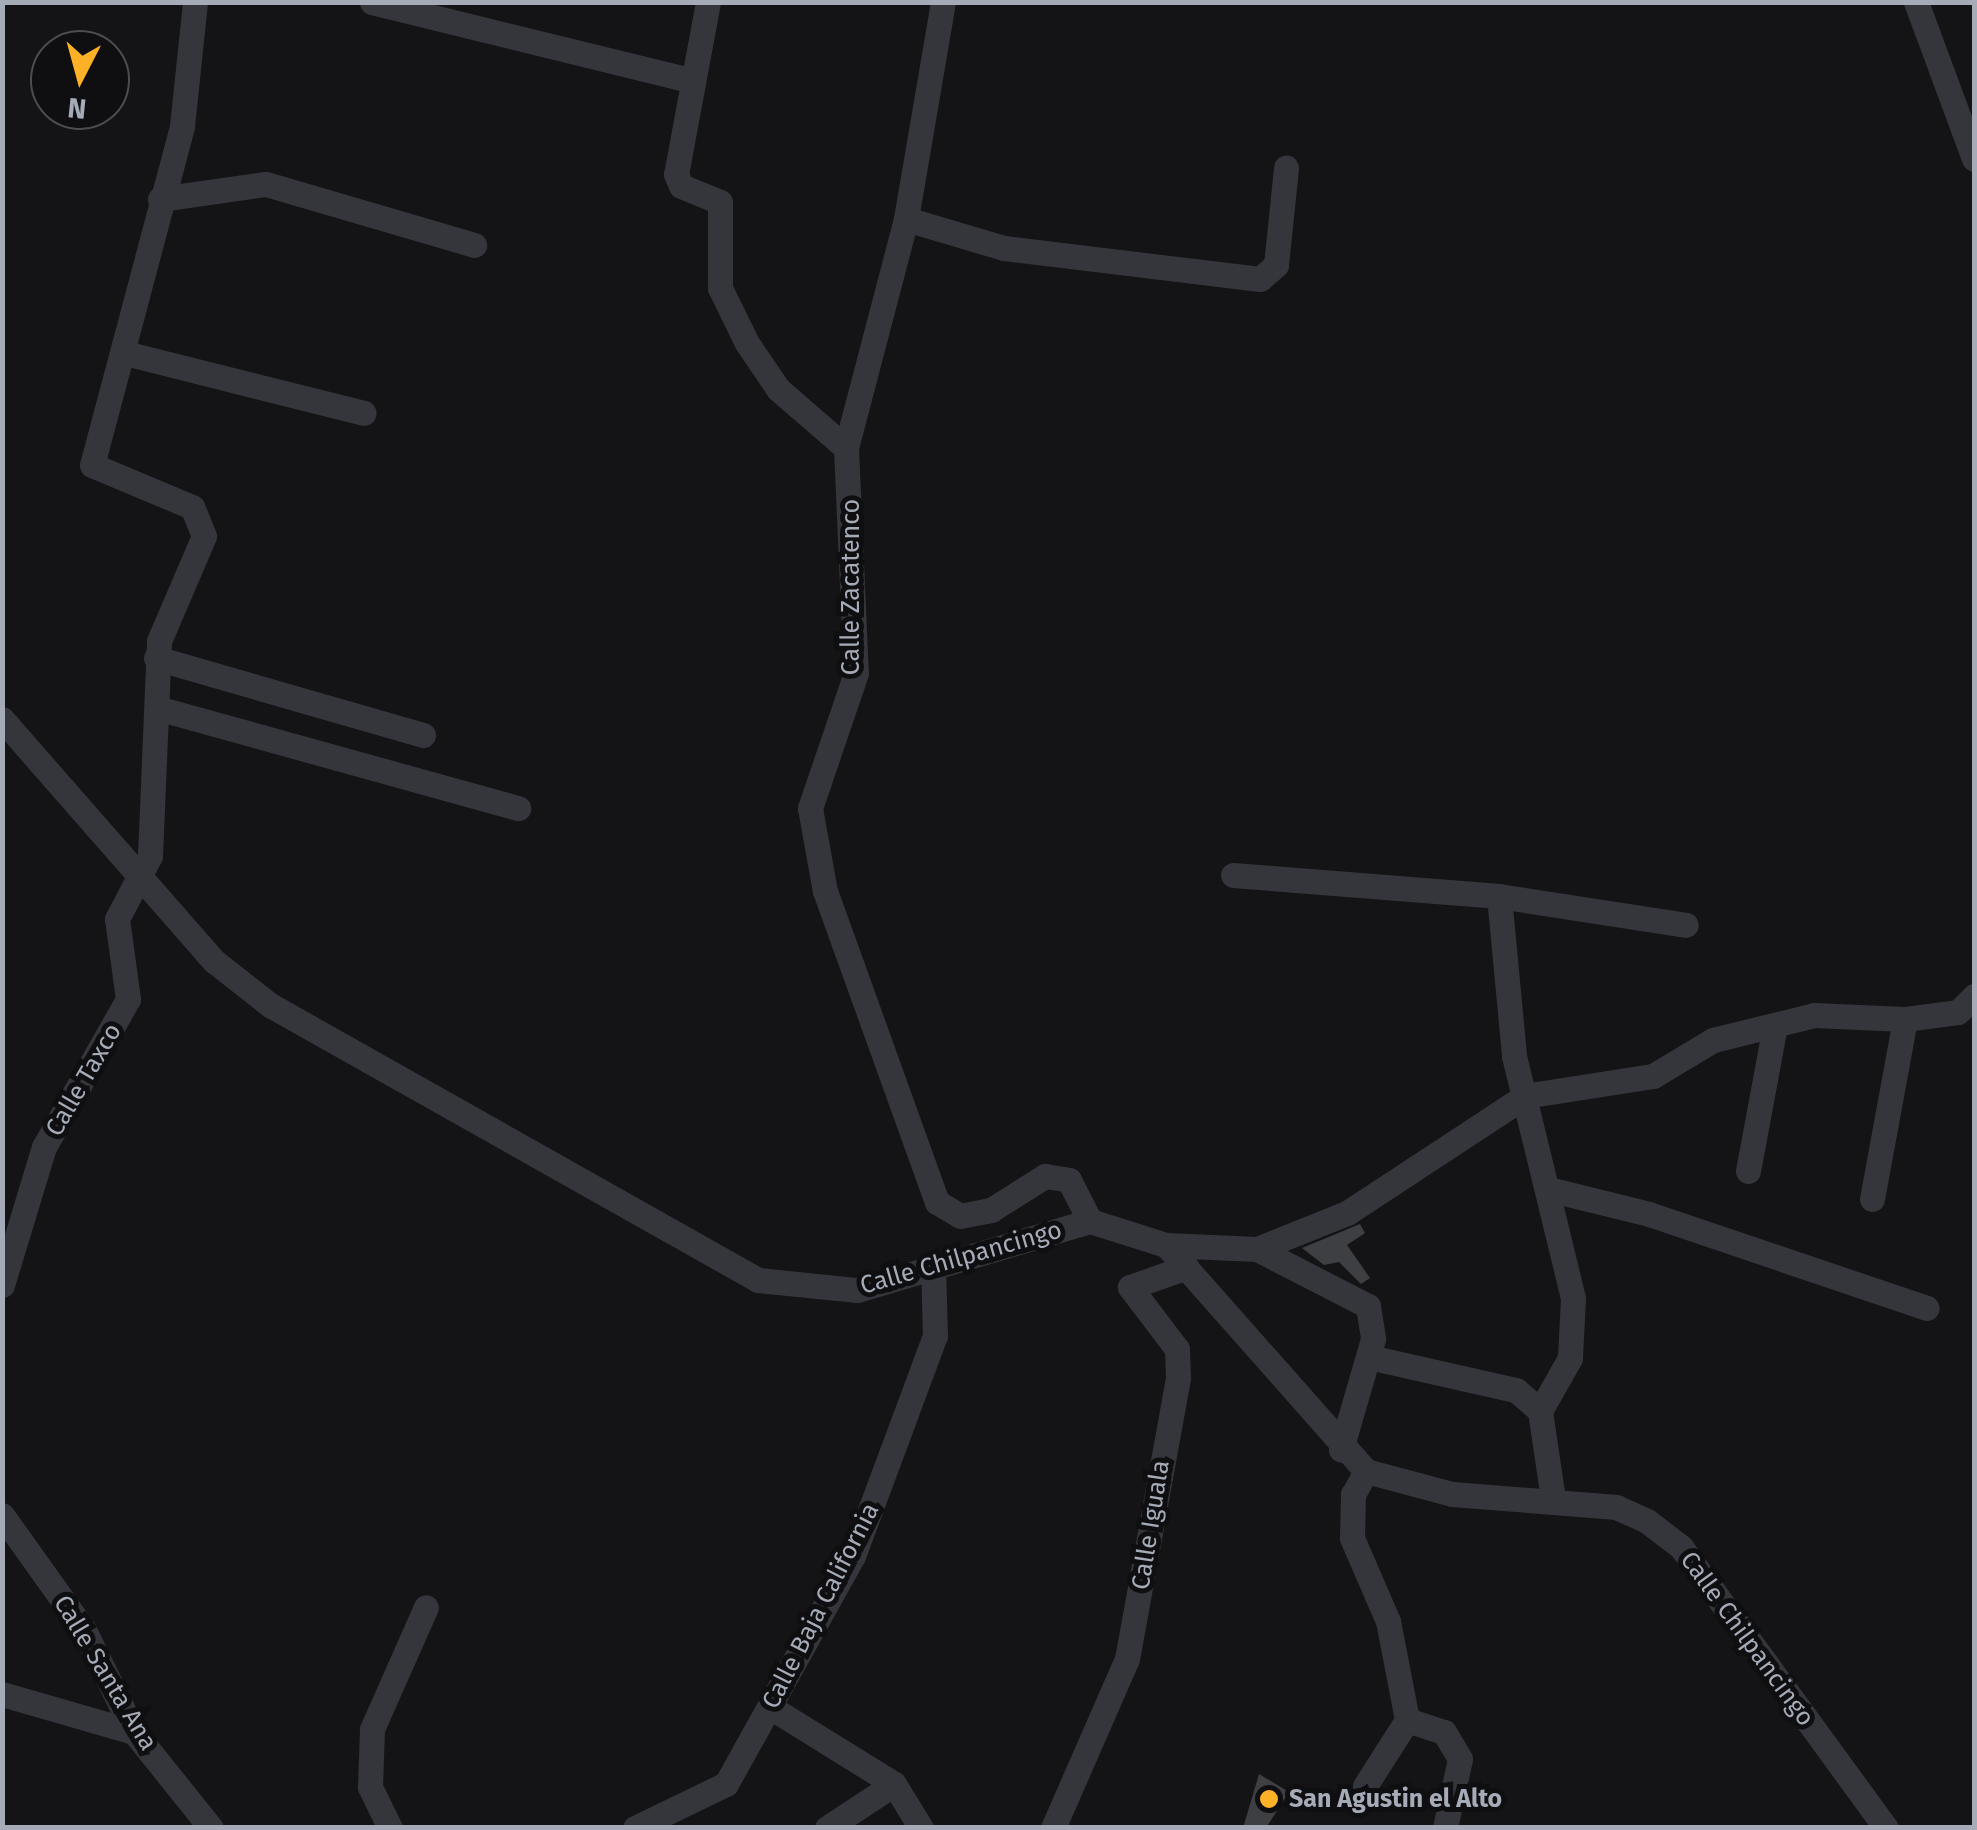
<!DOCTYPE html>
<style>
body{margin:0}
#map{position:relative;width:1977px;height:1830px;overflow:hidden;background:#141416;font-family:"Fira Sans",sans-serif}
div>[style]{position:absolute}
.building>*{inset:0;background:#3e3f43}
.minor>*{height:25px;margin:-12.5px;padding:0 12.5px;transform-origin:12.5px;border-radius:12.5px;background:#35363c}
.dots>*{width:28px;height:28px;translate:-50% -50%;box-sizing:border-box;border:5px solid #0f0f11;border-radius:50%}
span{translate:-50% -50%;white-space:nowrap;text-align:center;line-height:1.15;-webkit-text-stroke:10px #0f0f11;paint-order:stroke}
.street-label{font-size:25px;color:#a5abb7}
.poi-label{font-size:25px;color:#a5abb7;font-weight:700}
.left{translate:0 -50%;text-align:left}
.frame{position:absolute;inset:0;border:5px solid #a5abb7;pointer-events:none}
.north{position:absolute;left:30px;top:30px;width:100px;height:100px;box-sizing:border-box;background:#0f0f11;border:2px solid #4b4d53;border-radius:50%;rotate:186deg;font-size:28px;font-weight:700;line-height:40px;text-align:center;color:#a5abb7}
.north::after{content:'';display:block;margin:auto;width:35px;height:45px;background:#fdb126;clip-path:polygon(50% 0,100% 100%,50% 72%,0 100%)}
</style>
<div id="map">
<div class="building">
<i style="clip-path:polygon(1360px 1224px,1365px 1233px,1347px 1245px,1370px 1278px,1361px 1284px,1339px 1262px,1324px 1265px,1302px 1248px)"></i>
<i style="clip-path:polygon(1259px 1774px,1289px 1792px,1266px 1828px,1243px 1828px)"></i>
</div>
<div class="minor">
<i style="left:372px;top:2px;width:326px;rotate:13.8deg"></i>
<i style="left:708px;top:2px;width:175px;rotate:100.5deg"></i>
<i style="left:676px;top:174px;width:13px;rotate:67deg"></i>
<i style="left:681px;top:186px;width:42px;rotate:22.3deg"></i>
<i style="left:720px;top:202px;width:86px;rotate:90deg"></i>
<i style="left:720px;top:288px;width:61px;rotate:63.9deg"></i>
<i style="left:747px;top:343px;width:55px;rotate:56deg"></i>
<i style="left:778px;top:389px;width:90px;rotate:40.9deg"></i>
<i style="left:943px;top:2px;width:220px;rotate:99.7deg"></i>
<i style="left:906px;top:219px;width:237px;rotate:104.7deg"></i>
<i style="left:846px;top:448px;width:225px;rotate:87.5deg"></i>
<i style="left:856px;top:673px;width:143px;rotate:108.8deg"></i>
<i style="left:810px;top:808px;width:84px;rotate:79.8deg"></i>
<i style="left:825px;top:891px;width:331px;rotate:70.2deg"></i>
<i style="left:937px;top:1202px;width:27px;rotate:31deg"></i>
<i style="left:960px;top:1216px;width:32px;rotate:-11deg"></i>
<i style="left:991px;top:1210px;width:64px;rotate:-32.2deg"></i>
<i style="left:1045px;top:1176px;width:24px;rotate:9deg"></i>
<i style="left:1069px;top:1180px;width:46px;rotate:62.9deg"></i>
<i style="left:1916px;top:2px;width:167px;rotate:69.7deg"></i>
<i style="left:160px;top:199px;width:107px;rotate:-8.1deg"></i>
<i style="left:266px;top:184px;width:217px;rotate:16.3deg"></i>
<i style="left:906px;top:219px;width:102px;rotate:16.5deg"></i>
<i style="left:1004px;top:248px;width:258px;rotate:6.9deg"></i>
<i style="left:1260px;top:279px;width:21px;rotate:-41deg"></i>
<i style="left:1276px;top:265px;width:98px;rotate:-84.1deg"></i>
<i style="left:125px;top:353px;width:246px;rotate:14.1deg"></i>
<i style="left:156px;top:658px;width:278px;rotate:16.1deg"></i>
<i style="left:157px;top:708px;width:375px;rotate:15.5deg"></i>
<i style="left:2px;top:719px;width:322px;rotate:48.8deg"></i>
<i style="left:214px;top:961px;width:71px;rotate:38.2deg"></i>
<i style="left:270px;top:1005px;width:560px;rotate:29.4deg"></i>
<i style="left:758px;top:1280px;width:100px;rotate:5.8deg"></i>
<i style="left:857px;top:1290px;width:243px;rotate:-16.5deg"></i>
<i style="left:1090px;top:1221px;width:80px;rotate:17.5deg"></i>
<i style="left:1166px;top:1245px;width:302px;rotate:48.5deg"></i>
<i style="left:1366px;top:1471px;width:89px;rotate:15deg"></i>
<i style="left:1452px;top:1494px;width:165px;rotate:4.5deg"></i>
<i style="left:1616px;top:1507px;width:34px;rotate:24deg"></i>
<i style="left:1647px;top:1521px;width:43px;rotate:37.4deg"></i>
<i style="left:1681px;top:1547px;width:348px;rotate:53.9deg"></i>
<i style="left:1233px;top:875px;width:267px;rotate:4.5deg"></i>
<i style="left:1499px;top:896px;width:161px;rotate:84.6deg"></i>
<i style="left:1514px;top:1056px;width:249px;rotate:76.3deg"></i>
<i style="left:1573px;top:1298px;width:60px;rotate:92.9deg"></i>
<i style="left:1570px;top:1358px;width:61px;rotate:119.5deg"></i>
<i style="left:1540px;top:1411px;width:89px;rotate:81.6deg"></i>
<i style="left:1499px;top:896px;width:189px;rotate:8.8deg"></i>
<i style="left:1748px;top:1171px;width:147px;rotate:-79.5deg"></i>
<i style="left:1548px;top:1189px;width:104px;rotate:13.9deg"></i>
<i style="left:1649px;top:1214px;width:293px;rotate:18.7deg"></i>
<i style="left:1872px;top:1199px;width:183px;rotate:-79.6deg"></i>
<i style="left:1166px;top:1245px;width:91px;rotate:2.5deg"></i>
<i style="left:1257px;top:1249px;width:125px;rotate:27.2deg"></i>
<i style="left:1368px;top:1306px;width:33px;rotate:81deg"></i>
<i style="left:1373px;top:1339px;width:115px;rotate:106.2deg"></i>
<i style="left:1257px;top:1249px;width:97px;rotate:-21.8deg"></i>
<i style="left:1347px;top:1213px;width:213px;rotate:-33.3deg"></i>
<i style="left:1525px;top:1096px;width:130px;rotate:-8.9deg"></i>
<i style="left:1653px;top:1076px;width:70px;rotate:-31deg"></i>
<i style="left:1713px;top:1040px;width:104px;rotate:-13.9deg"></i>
<i style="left:1814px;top:1015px;width:91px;rotate:2.5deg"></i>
<i style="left:1905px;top:1019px;width:53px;rotate:-7.5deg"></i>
<i style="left:1958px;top:1012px;width:23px;rotate:-45deg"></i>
<i style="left:2px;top:1285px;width:144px;rotate:-73.1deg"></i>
<i style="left:44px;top:1147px;width:170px;rotate:-60.4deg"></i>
<i style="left:128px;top:999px;width:81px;rotate:-97.8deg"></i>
<i style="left:117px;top:919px;width:71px;rotate:-62.4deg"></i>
<i style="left:150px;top:856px;width:215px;rotate:-87.6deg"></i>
<i style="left:159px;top:641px;width:114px;rotate:-66.8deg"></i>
<i style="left:204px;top:536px;width:31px;rotate:-112deg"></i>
<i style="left:192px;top:507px;width:108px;rotate:-157.2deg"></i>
<i style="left:92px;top:465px;width:351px;rotate:-75.1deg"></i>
<i style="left:182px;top:126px;width:125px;rotate:-84deg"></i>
<i style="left:1369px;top:1357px;width:151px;rotate:12.7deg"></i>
<i style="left:1516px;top:1390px;width:32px;rotate:41deg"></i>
<i style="left:1366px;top:1471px;width:26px;rotate:119deg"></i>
<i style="left:1353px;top:1494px;width:44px;rotate:91.3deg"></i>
<i style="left:1352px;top:1538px;width:90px;rotate:66.6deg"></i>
<i style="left:1388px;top:1621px;width:101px;rotate:79.1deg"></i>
<i style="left:1407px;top:1720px;width:39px;rotate:18deg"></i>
<i style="left:1444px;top:1732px;width:31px;rotate:59deg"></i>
<i style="left:1460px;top:1759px;width:71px;rotate:102.3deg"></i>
<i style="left:2px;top:1515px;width:141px;rotate:54.5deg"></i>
<i style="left:84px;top:1630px;width:114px;rotate:63.9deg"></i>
<i style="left:134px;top:1732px;width:123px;rotate:51.3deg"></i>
<i style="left:2px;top:1694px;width:137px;rotate:16.1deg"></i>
<i style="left:770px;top:1707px;width:146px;rotate:31.8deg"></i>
<i style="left:894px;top:1784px;width:52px;rotate:58.5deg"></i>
<i style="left:1365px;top:1786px;width:78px;rotate:-57.5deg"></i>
<i style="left:390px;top:1828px;width:46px;rotate:-116deg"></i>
<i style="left:370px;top:1787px;width:58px;rotate:-88deg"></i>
<i style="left:372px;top:1729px;width:133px;rotate:-66.1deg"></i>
<i style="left:635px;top:1828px;width:101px;rotate:-25.8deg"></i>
<i style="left:726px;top:1784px;width:261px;rotate:-60.9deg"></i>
<i style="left:853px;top:1556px;width:235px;rotate:-69.6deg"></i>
<i style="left:935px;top:1336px;width:70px;rotate:-91.6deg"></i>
<i style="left:827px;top:1828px;width:80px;rotate:-33.3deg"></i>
<i style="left:1053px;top:1828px;width:184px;rotate:-66.4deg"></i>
<i style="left:1127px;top:1659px;width:286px;rotate:-79.7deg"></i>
<i style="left:1178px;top:1378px;width:29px;rotate:-92deg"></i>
<i style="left:1177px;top:1349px;width:78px;rotate:-127.2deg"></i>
<i style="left:1130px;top:1287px;width:60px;rotate:-19.3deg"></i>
</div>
<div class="dots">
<i style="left:1269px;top:1799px;background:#fdb126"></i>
</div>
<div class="street-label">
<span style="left:851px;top:587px;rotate:-90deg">Calle Zacatenco</span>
<span style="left:84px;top:1080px;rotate:-60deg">Calle Taxco</span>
<span style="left:961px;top:1258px;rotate:-16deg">Calle Chilpancingo</span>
<span style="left:1151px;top:1525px;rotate:-81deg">Calle Iguala</span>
<span style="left:821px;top:1606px;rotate:-63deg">Calle Baja California</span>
<span style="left:1747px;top:1639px;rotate:54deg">Calle Chilpancingo</span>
<span style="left:105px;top:1673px;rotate:59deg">Calle Santa Ana</span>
</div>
<div class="poi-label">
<span class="left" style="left:1289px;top:1799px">San Agustin el Alto</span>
</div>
<div class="frame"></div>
<div class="north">N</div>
</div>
